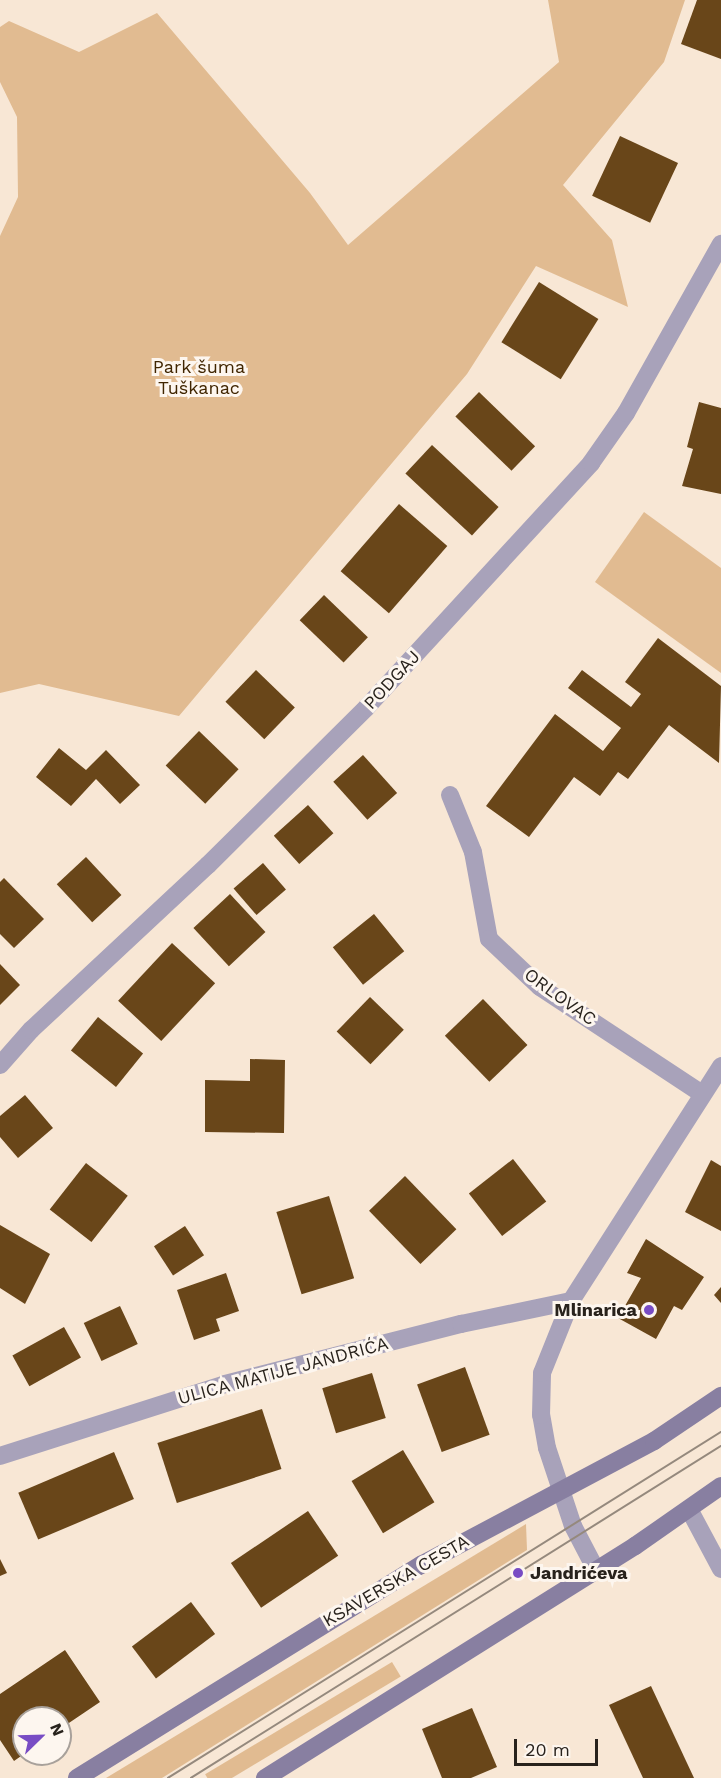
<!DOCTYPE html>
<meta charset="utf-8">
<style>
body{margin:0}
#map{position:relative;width:721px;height:1778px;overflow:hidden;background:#f8e7d5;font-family:"Work Sans",sans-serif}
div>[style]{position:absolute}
.green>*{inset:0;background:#e1bb91;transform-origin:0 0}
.building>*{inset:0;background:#694619;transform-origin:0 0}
.minor>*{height:18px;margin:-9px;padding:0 9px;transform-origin:9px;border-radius:9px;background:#a8a2ba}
.secondary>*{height:18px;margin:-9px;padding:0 9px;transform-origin:9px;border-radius:9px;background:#887fa1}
.tram>*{height:1.5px;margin:-0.75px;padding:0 0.75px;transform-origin:0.75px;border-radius:0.75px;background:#95897d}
.dots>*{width:16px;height:16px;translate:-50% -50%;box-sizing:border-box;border:3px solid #fdf6ef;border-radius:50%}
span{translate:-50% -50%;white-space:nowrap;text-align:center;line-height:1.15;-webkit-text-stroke:6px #fdf6ef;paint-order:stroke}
.park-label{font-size:18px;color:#402500}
.street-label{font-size:18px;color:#28221c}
.poi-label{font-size:18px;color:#28221c;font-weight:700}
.right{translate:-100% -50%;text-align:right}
.left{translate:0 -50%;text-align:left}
.north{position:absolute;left:12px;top:1706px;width:60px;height:60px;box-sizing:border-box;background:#fdf6ef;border:2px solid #a8a19b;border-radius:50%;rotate:67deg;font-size:16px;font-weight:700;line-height:24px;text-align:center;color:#28221c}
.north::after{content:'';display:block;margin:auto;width:21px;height:27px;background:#784cc4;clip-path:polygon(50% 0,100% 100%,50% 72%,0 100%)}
.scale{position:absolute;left:514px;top:1739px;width:84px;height:27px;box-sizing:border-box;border:3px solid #28221c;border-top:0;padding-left:8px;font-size:18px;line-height:21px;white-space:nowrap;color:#28221c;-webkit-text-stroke:4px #fdf6ef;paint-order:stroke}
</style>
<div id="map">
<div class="green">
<i style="clip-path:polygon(548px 0,685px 0,664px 62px,563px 185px,612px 240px,628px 307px,536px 266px,467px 374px,179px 716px,39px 684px,0 693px,0 236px,18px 197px,17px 117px,0 82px,0 27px,9px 21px,79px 52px,157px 13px,310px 193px,348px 245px,559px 62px)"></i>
<i style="clip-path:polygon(644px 512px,721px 568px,721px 673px,595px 582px)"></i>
<i style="clip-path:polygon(526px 1524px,527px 1550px,162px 1778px,106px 1778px)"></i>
<i style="left:392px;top:1662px;width:17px;height:218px;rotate:59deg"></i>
</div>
<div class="building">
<i style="clip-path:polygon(697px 0,721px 0,721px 59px,681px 44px)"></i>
<i style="left:620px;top:136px;width:64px;height:66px;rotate:25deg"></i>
<i style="left:539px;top:282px;width:70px;height:71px;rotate:32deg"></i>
<i style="left:479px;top:392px;width:78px;height:34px;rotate:44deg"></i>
<i style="clip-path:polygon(699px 402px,721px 408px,721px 494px,682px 486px,693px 449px,687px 447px)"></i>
<i style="left:432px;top:445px;width:91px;height:39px;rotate:43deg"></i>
<i style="left:399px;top:504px;width:64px;height:89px;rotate:41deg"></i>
<i style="left:324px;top:595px;width:61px;height:35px;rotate:44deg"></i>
<i style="clip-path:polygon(658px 638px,721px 686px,719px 763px,669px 725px,628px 779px,618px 772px,600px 796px,574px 777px,529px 837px,486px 806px,555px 714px,603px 751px,621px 728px,568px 688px,582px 670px,631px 707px,641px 694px,625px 682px)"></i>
<i style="left:256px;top:670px;width:54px;height:44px;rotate:44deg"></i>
<i style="left:199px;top:731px;width:55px;height:48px;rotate:44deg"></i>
<i style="clip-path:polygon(59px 748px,86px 770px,106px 750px,140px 785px,120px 804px,96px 779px,71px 806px,36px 777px)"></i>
<i style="left:363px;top:755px;width:51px;height:40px;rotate:48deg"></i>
<i style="left:308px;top:805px;width:38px;height:46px;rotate:48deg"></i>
<i style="left:86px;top:857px;width:52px;height:40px;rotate:47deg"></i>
<i style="left:263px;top:863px;width:35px;height:39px;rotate:49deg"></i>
<i style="clip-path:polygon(4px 878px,44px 919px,14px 948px,0 934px,0 882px)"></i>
<i style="left:230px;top:894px;width:52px;height:50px;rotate:47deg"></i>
<i style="left:374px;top:914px;width:48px;height:53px;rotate:51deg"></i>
<i style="left:172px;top:943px;width:59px;height:79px;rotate:43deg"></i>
<i style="clip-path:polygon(0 964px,20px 985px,0 1005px)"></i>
<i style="left:370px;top:997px;width:47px;height:48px;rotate:44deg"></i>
<i style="left:483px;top:999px;width:64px;height:53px;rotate:46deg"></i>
<i style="left:98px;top:1017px;width:58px;height:43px;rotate:39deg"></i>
<i style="clip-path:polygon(250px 1059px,285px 1060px,284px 1133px,205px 1132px,205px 1080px,250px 1081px)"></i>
<i style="clip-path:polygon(25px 1095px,53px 1128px,18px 1158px,0 1137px,0 1116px)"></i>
<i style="left:513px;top:1159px;width:54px;height:56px;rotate:52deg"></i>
<i style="clip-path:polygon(711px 1160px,721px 1166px,721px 1231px,685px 1212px)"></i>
<i style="left:86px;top:1163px;width:53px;height:59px;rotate:38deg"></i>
<i style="left:405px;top:1176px;width:74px;height:50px;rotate:46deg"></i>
<i style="left:329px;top:1196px;width:86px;height:55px;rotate:73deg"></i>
<i style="clip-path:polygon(0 1225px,50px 1254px,25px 1304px,0 1288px)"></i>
<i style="left:185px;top:1226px;width:35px;height:37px;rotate:57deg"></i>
<i style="clip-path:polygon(646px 1239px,704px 1277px,682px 1310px,674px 1306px,656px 1339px,618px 1318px,641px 1278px,627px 1273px)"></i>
<i style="clip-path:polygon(226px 1273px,239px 1311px,216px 1319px,220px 1331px,194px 1340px,177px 1290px)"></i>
<i style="clip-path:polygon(721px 1287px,721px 1303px,714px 1295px)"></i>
<i style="left:120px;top:1306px;width:42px;height:40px;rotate:65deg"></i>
<i style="left:64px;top:1327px;width:35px;height:59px;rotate:61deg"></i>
<i style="left:465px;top:1367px;width:72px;height:51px;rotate:70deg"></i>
<i style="left:372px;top:1373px;width:47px;height:52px;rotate:73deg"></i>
<i style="left:262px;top:1409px;width:63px;height:110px;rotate:72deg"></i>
<i style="left:403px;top:1450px;width:61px;height:60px;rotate:59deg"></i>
<i style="left:114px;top:1452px;width:51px;height:104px;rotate:67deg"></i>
<i style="left:308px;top:1511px;width:54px;height:93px;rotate:56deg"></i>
<i style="clip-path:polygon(0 1559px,7px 1573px,0 1576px)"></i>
<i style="left:191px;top:1602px;width:40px;height:74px;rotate:53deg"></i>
<i style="clip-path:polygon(65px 1650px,100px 1702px,60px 1729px,60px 1718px,24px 1718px,24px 1754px,14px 1761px,0 1740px,0 1694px)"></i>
<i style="clip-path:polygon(651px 1686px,694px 1778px,643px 1778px,609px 1705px)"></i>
<i style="clip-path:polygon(472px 1708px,497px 1767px,471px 1778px,442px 1778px,422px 1729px)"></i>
</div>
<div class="minor">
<i style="left:450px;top:795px;width:61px;rotate:68deg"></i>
<i style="left:473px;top:852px;width:88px;rotate:79.6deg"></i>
<i style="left:489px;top:939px;width:70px;rotate:43.3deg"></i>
<i style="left:540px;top:987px;width:193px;rotate:33.4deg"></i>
<i style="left:0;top:1065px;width:47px;rotate:-48.5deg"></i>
<i style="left:31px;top:1030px;width:242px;rotate:-43deg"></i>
<i style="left:208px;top:865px;width:223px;rotate:-44.8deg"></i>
<i style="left:366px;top:708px;width:333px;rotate:-47.4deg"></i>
<i style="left:591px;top:463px;width:61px;rotate:-55deg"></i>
<i style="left:626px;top:413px;width:194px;rotate:-60.7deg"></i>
<i style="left:0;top:1456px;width:236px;rotate:-17.7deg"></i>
<i style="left:225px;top:1384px;width:244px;rotate:-14.3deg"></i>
<i style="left:461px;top:1324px;width:112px;rotate:-11.8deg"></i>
<i style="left:689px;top:1509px;width:68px;rotate:61.9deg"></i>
<i style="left:596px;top:1570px;width:50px;rotate:-117.6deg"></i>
<i style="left:573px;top:1526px;width:82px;rotate:-108.4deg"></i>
<i style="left:547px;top:1448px;width:34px;rotate:-100deg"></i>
<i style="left:541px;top:1415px;width:42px;rotate:-88.6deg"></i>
<i style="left:542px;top:1373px;width:78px;rotate:-68.1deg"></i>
<i style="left:571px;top:1301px;width:279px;rotate:-57.4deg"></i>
</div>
<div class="secondary">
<i style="left:77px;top:1778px;width:405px;rotate:-31.8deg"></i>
<i style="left:421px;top:1565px;width:264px;rotate:-28deg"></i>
<i style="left:654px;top:1441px;width:81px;rotate:-33.9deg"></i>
<i style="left:265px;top:1778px;width:437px;rotate:-32.1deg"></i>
<i style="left:635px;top:1546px;width:105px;rotate:-34.9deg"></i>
</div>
<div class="tram">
<i style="left:168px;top:1778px;width:652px;rotate:-32.03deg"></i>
<i style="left:191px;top:1778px;width:625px;rotate:-32.06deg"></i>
</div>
<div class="dots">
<i style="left:649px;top:1310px;background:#784cc4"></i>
<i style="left:518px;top:1573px;background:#784cc4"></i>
</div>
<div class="park-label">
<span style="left:199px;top:378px">Park šuma<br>Tuškanac</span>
</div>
<div class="street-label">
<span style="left:392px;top:680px;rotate:-47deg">PODGAJ</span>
<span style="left:560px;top:997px;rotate:36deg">ORLOVAC</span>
<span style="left:283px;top:1371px;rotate:-15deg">ULICA MATIJE JANDRIĆA</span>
<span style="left:396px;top:1581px;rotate:-30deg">KSAVERSKA CESTA</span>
</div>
<div class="poi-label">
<span class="right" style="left:637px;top:1310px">Mlinarica</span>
<span class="left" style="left:530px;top:1573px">Jandrićeva</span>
</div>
<div class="north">N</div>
<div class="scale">20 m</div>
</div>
